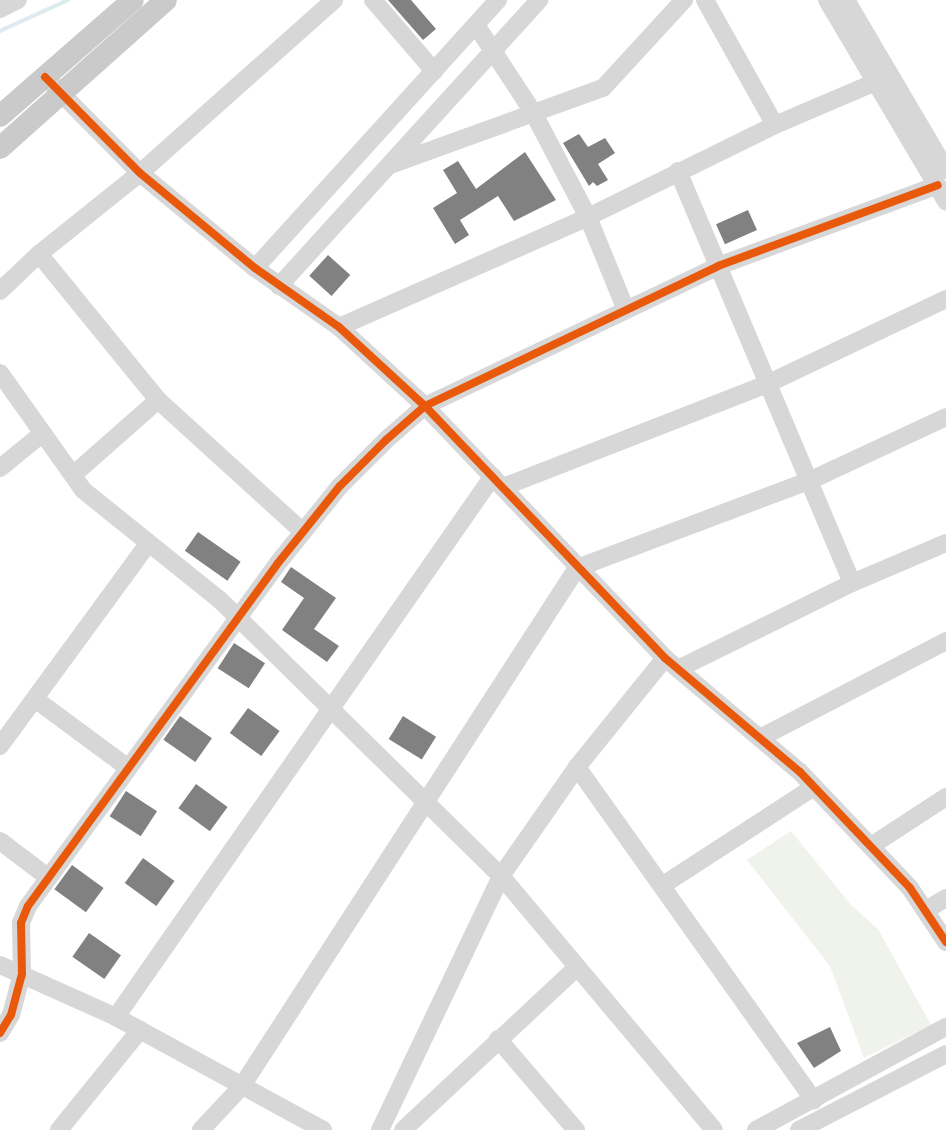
<!DOCTYPE html>
<style>
body{margin:0}
#map{position:relative;width:946px;height:1130px;overflow:hidden;background:#fff;font-family:Overpass,sans-serif}
div>[style]{position:absolute}
.green>*{inset:0;background:#f0f3ec}
.stream>*{height:4px;margin:-2px;padding:0 2px;transform-origin:2px;border-radius:2px;background:#dcebf0}
.building>*{inset:0;background:#818181;transform-origin:0 0}
.minor>*{height:18px;margin:-9px;padding:0 9px;transform-origin:9px;border-radius:9px;background:#d7d7d7}
.major>*{height:22px;margin:-11px;padding:0 11px;transform-origin:11px;border-radius:11px;background:#cacaca}
.cycleway>*{height:8px;margin:-4px;padding:0 4px;transform-origin:4px;border-radius:4px;background:#e8590c}
span{translate:-50% -50%;white-space:nowrap;text-align:center;line-height:1.15;-webkit-text-stroke:6px #fff;paint-order:stroke}
</style>
<div id="map">
<div class="green">
<i style="clip-path:polygon(791px 831px,851px 905px,878px 929px,931px 1025px,864px 1058px,830px 966px,747px 860px)"></i>
</div>
<div class="stream">
<i style="left:0;top:31px;width:75px;rotate:-24.5deg"></i>
</div>
<div class="building">
<i style="clip-path:polygon(388px 0,411px 0,436px 29px,423px 40px)"></i>
<i style="clip-path:polygon(579px 134px,588px 147px,605px 138px,615px 153px,598px 164px,608px 180px,597px 186px,593px 182px,589px 186px,563px 143px)"></i>
<i style="clip-path:polygon(525px 152px,556px 200px,514px 221px,498px 196px,460px 220px,469px 235px,455px 244px,433px 208px,457px 193px,443px 170px,458px 161px,476px 189px)"></i>
<i style="left:748px;top:210px;width:22px;height:35px;rotate:66deg"></i>
<i style="left:328px;top:255px;width:30px;height:28px;rotate:42deg"></i>
<i style="left:198px;top:532px;width:52px;height:23px;rotate:35deg"></i>
<i style="clip-path:polygon(291px 567px,336px 598px,314px 629px,339px 646px,327px 662px,282px 630px,304px 598px,281px 582px)"></i>
<i style="left:234px;top:643px;width:37px;height:30px;rotate:33deg"></i>
<i style="left:248px;top:708px;width:39px;height:31px;rotate:36deg"></i>
<i style="left:180px;top:716px;width:39px;height:29px;rotate:35deg"></i>
<i style="left:403px;top:716px;width:39px;height:27px;rotate:32deg"></i>
<i style="left:196px;top:784px;width:39px;height:30px;rotate:36deg"></i>
<i style="left:126px;top:791px;width:37px;height:30px;rotate:33deg"></i>
<i style="left:143px;top:858px;width:39px;height:31px;rotate:36deg"></i>
<i style="left:72px;top:865px;width:39px;height:30px;rotate:36deg"></i>
<i style="left:89px;top:933px;width:39px;height:29px;rotate:35deg"></i>
<i style="clip-path:polygon(830px 1027px,841px 1051px,814px 1068px,797px 1043px)"></i>
</div>
<div class="minor">
<i style="left:373px;top:0;width:94px;rotate:49.3deg"></i>
<i style="left:705px;top:0;width:143px;rotate:60.8deg"></i>
<i style="left:827px;top:0;width:234px;rotate:59.4deg"></i>
<i style="left:846px;top:0;width:197px;rotate:59.5deg"></i>
<i style="left:0;top:9px;width:20px;rotate:-27deg"></i>
<i style="left:476px;top:25px;width:104px;rotate:56.8deg"></i>
<i style="left:533px;top:112px;width:119px;rotate:62.4deg"></i>
<i style="left:588px;top:217px;width:100px;rotate:67.8deg"></i>
<i style="left:45px;top:77px;width:135px;rotate:45.3deg"></i>
<i style="left:140px;top:173px;width:149px;rotate:39.6deg"></i>
<i style="left:255px;top:268px;width:103px;rotate:35.1deg"></i>
<i style="left:339px;top:327px;width:117px;rotate:42.6deg"></i>
<i style="left:425px;top:406px;width:348px;rotate:46.4deg"></i>
<i style="left:665px;top:658px;width:177px;rotate:40.2deg"></i>
<i style="left:800px;top:772px;width:160px;rotate:46.5deg"></i>
<i style="left:910px;top:888px;width:65px;rotate:56.3deg"></i>
<i style="left:390px;top:165px;width:226px;rotate:-19.9deg"></i>
<i style="left:603px;top:88px;width:120px;rotate:-47.4deg"></i>
<i style="left:678px;top:171px;width:447px;rotate:67.1deg"></i>
<i style="left:39px;top:254px;width:188px;rotate:50.8deg"></i>
<i style="left:158px;top:400px;width:196px;rotate:42.3deg"></i>
<i style="left:255px;top:268px;width:362px;rotate:-47.8deg"></i>
<i style="left:279px;top:286px;width:387px;rotate:-47.7deg"></i>
<i style="left:0;top:291px;width:54px;rotate:-43.5deg"></i>
<i style="left:39px;top:254px;width:129px;rotate:-38.7deg"></i>
<i style="left:140px;top:173px;width:260px;rotate:-41.7deg"></i>
<i style="left:339px;top:327px;width:272px;rotate:-23.8deg"></i>
<i style="left:588px;top:217px;width:208px;rotate:-26.2deg"></i>
<i style="left:775px;top:125px;width:112px;rotate:-23.1deg"></i>
<i style="left:0;top:373px;width:143px;rotate:54.6deg"></i>
<i style="left:83px;top:490px;width:176px;rotate:38.8deg"></i>
<i style="left:220px;top:600px;width:394px;rotate:44.5deg"></i>
<i style="left:501px;top:876px;width:331px;rotate:50deg"></i>
<i style="left:0;top:468px;width:55px;rotate:-39.1deg"></i>
<i style="left:73px;top:475px;width:113px;rotate:-41.4deg"></i>
<i style="left:503px;top:487px;width:283px;rotate:-21.3deg"></i>
<i style="left:767px;top:384px;width:198px;rotate:-25.4deg"></i>
<i style="left:678px;top:669px;width:194px;rotate:-26.3deg"></i>
<i style="left:852px;top:583px;width:102px;rotate:-23.1deg"></i>
<i style="left:35px;top:699px;width:114px;rotate:36.5deg"></i>
<i style="left:760px;top:738px;width:210px;rotate:-27.5deg"></i>
<i style="left:0;top:746px;width:250px;rotate:-53.8deg"></i>
<i style="left:577px;top:767px;width:409px;rotate:54.6deg"></i>
<i style="left:0;top:841px;width:61px;rotate:37.1deg"></i>
<i style="left:871px;top:846px;width:90px;rotate:-33.2deg"></i>
<i style="left:663px;top:885px;width:180px;rotate:-33deg"></i>
<i style="left:926px;top:910px;width:23px;rotate:-31deg"></i>
<i style="left:0;top:965px;width:127px;rotate:24.1deg"></i>
<i style="left:116px;top:1017px;width:236px;rotate:28.6deg"></i>
<i style="left:116px;top:1017px;width:659px;rotate:-55.13deg"></i>
<i style="left:0;top:1033px;width:21px;rotate:-59deg"></i>
<i style="left:11px;top:1015px;width:42px;rotate:-75deg"></i>
<i style="left:22px;top:974px;width:51px;rotate:-91.1deg"></i>
<i style="left:21px;top:923px;width:18px;rotate:-68deg"></i>
<i style="left:28px;top:906px;width:424px;rotate:-53.9deg"></i>
<i style="left:278px;top:563px;width:99px;rotate:-51.2deg"></i>
<i style="left:340px;top:486px;width:65px;rotate:-45deg"></i>
<i style="left:386px;top:440px;width:52px;rotate:-41.1deg"></i>
<i style="left:425px;top:406px;width:325px;rotate:-25.5deg"></i>
<i style="left:718px;top:266px;width:234px;rotate:-20.2deg"></i>
<i style="left:498px;top:1039px;width:120px;rotate:49.4deg"></i>
<i style="left:59px;top:1130px;width:129px;rotate:-51deg"></i>
<i style="left:201px;top:1130px;width:60px;rotate:-47deg"></i>
<i style="left:242px;top:1086px;width:617px;rotate:-57.11deg"></i>
<i style="left:577px;top:568px;width:248px;rotate:-20.6deg"></i>
<i style="left:809px;top:481px;width:151px;rotate:-25deg"></i>
<i style="left:380px;top:1130px;width:281px;rotate:-64.5deg"></i>
<i style="left:501px;top:876px;width:133px;rotate:-55.1deg"></i>
<i style="left:577px;top:767px;width:140px;rotate:-51.1deg"></i>
<i style="left:403px;top:1130px;width:237px;rotate:-43.1deg"></i>
<i style="left:756px;top:1130px;width:216px;rotate:-28.5deg"></i>
<i style="left:799px;top:1130px;width:165px;rotate:-27.3deg"></i>
</div>
<div class="major">
<i style="left:0;top:116px;width:176px;rotate:-41.1deg"></i>
<i style="left:0;top:148px;width:222px;rotate:-41.7deg"></i>
</div>
<div class="cycleway">
<i style="left:45px;top:77px;width:135px;rotate:45.3deg"></i>
<i style="left:140px;top:173px;width:149px;rotate:39.6deg"></i>
<i style="left:255px;top:268px;width:103px;rotate:35.1deg"></i>
<i style="left:339px;top:327px;width:117px;rotate:42.6deg"></i>
<i style="left:425px;top:406px;width:348px;rotate:46.4deg"></i>
<i style="left:665px;top:658px;width:177px;rotate:40.2deg"></i>
<i style="left:800px;top:772px;width:160px;rotate:46.5deg"></i>
<i style="left:910px;top:888px;width:65px;rotate:56.3deg"></i>
<i style="left:0;top:1033px;width:21px;rotate:-59deg"></i>
<i style="left:11px;top:1015px;width:42px;rotate:-75deg"></i>
<i style="left:22px;top:974px;width:51px;rotate:-91.1deg"></i>
<i style="left:21px;top:923px;width:18px;rotate:-68deg"></i>
<i style="left:28px;top:906px;width:424px;rotate:-53.9deg"></i>
<i style="left:278px;top:563px;width:99px;rotate:-51.2deg"></i>
<i style="left:340px;top:486px;width:65px;rotate:-45deg"></i>
<i style="left:386px;top:440px;width:52px;rotate:-41.1deg"></i>
<i style="left:425px;top:406px;width:325px;rotate:-25.5deg"></i>
<i style="left:718px;top:266px;width:234px;rotate:-20.2deg"></i>
</div>
</div>
